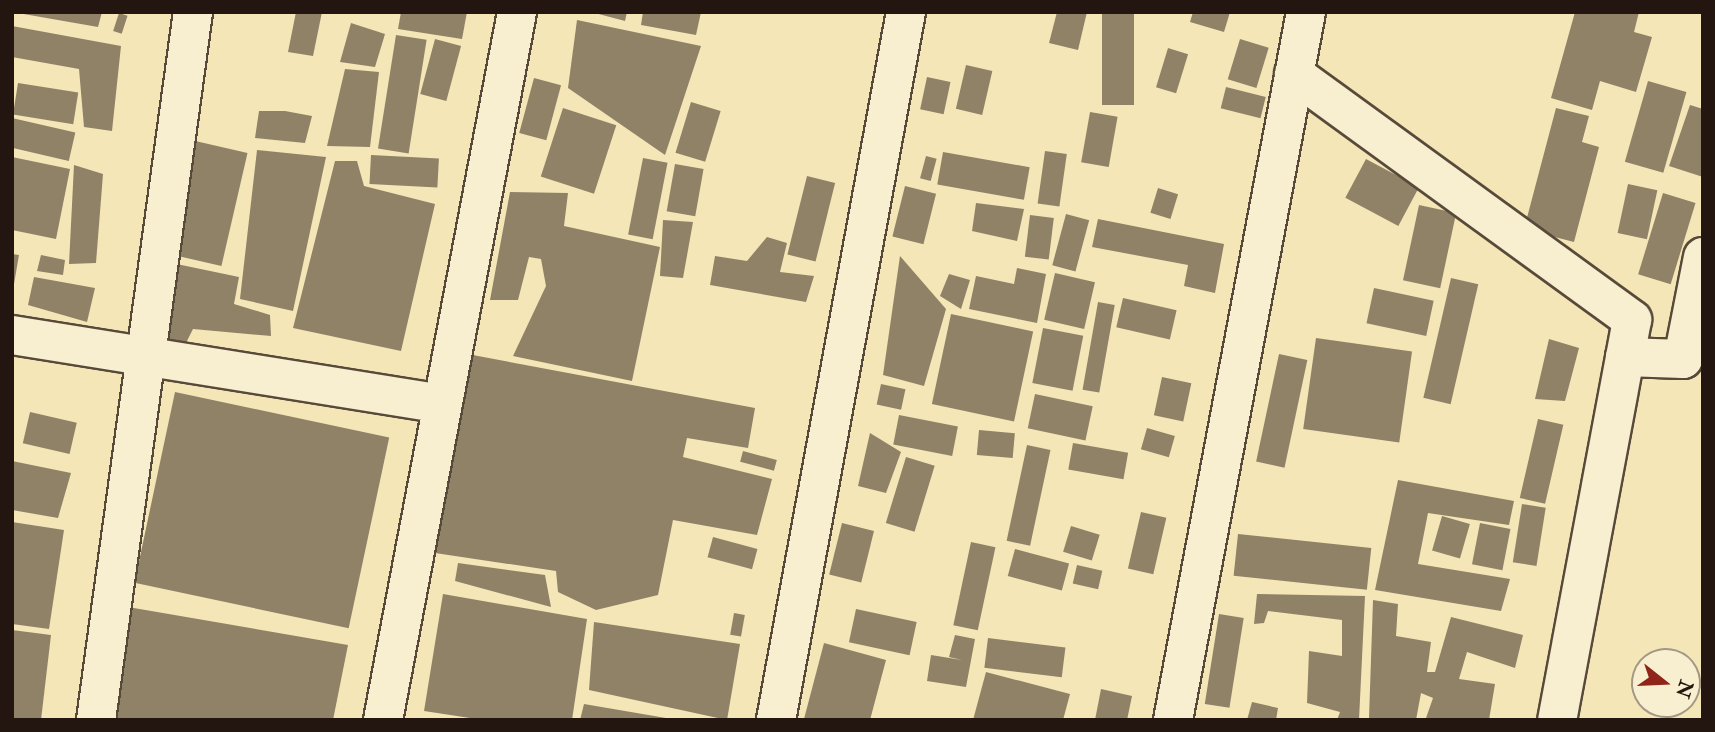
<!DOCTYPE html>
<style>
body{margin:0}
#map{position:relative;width:1715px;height:732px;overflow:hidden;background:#f5e6b8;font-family:"IM FELL Double Pica",serif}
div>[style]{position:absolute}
.building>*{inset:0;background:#908267;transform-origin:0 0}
.roads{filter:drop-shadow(2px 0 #584a3a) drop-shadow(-2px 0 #584a3a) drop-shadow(0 2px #584a3a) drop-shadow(0 -2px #584a3a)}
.minor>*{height:38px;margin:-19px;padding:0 19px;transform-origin:19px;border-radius:19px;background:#f8efd1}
span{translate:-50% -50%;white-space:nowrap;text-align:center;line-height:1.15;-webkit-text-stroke:7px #f8efd1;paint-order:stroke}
.frame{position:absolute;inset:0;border:14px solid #231610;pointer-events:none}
.north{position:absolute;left:1631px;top:648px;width:70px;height:70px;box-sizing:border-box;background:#f8efd1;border:2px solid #a39884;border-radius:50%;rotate:108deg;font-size:19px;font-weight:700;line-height:28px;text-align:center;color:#231610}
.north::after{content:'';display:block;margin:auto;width:24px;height:32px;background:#8f2418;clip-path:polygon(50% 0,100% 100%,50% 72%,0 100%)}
</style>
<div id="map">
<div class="building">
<i style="clip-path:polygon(12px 12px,102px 12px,98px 27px)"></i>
<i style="clip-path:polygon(296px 12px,322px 12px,313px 56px,288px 52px)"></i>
<i style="clip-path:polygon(401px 12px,467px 12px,462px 39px,398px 29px)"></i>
<i style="clip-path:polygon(591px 12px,627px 12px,625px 21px)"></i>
<i style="clip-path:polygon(643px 12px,701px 12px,696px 35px,641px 25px)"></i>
<i style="clip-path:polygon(1057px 12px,1087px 12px,1078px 50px,1049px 43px)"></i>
<i style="left:1102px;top:12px;width:32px;height:93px"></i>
<i style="clip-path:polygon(1193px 12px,1230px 12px,1224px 32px,1190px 22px)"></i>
<i style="clip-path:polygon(1575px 12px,1639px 12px,1634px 32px,1652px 37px,1636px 92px,1600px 81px,1592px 110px,1551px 98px)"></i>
<i style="left:119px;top:13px;width:9px;height:19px;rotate:18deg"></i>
<i style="clip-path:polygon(577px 20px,701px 46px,665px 155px,568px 88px)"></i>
<i style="clip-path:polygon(351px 23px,385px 34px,375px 67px,340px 62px)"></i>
<i style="clip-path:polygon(12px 26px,121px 46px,112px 131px,84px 127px,79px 69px,12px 57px)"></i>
<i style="left:396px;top:35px;width:31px;height:115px;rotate:9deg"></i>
<i style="left:435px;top:39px;width:27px;height:57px;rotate:15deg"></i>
<i style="left:1240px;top:39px;width:30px;height:42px;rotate:17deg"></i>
<i style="left:1168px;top:48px;width:21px;height:41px;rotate:17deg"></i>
<i style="left:966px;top:65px;width:27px;height:45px;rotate:13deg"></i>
<i style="clip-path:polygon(345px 69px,379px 72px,370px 147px,327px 146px)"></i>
<i style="left:927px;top:77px;width:24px;height:33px;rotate:12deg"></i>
<i style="left:534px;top:78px;width:28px;height:57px;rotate:15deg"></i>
<i style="left:1648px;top:81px;width:40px;height:84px;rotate:16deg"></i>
<i style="left:18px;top:83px;width:61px;height:32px;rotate:9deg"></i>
<i style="left:1226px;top:87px;width:41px;height:22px;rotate:14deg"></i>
<i style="left:691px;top:102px;width:31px;height:53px;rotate:17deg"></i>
<i style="clip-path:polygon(1690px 105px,1703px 109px,1703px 177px,1669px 166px)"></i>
<i style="left:563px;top:108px;width:56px;height:72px;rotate:18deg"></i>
<i style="clip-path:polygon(1556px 108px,1589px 116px,1582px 142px,1599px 147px,1574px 242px,1524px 229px)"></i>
<i style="clip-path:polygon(259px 111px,285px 111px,312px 116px,305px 143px,255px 138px)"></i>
<i style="left:1090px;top:112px;width:28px;height:51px;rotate:10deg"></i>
<i style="left:12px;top:118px;width:65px;height:29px;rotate:13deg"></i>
<i style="left:191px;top:140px;width:58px;height:116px;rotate:13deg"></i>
<i style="clip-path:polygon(257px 150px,326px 157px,293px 311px,240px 299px)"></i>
<i style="left:1045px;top:151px;width:22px;height:53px;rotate:8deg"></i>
<i style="left:943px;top:152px;width:88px;height:33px;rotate:10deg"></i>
<i style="left:371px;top:155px;width:68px;height:29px;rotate:3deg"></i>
<i style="left:926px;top:156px;width:11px;height:23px;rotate:15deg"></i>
<i style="clip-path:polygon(12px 157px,70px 169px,56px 239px,12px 230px)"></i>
<i style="left:643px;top:158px;width:25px;height:78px;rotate:11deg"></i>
<i style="left:1366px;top:159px;width:60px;height:44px;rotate:28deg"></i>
<i style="clip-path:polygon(335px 161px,357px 161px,364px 186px,435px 204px,401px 351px,293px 328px)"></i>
<i style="left:675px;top:164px;width:29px;height:48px;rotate:10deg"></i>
<i style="clip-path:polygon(74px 165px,103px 174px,96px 263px,69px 264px)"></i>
<i style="left:807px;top:176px;width:29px;height:81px;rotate:14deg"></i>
<i style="left:1628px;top:184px;width:30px;height:50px;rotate:12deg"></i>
<i style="left:905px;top:186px;width:32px;height:52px;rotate:14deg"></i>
<i style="left:1158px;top:188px;width:21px;height:26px;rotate:17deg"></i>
<i style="clip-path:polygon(510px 192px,568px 193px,564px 226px,660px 247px,632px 381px,513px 356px,546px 286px,541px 259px,529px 257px,518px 300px,490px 300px)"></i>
<i style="left:1663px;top:193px;width:34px;height:85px;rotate:17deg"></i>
<i style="clip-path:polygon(976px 203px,1024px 209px,1017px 241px,972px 231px)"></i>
<i style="left:1419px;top:205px;width:38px;height:77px;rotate:12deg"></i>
<i style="left:1066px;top:214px;width:24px;height:53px;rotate:15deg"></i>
<i style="left:1030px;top:215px;width:24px;height:42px;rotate:7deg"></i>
<i style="clip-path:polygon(1098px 219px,1224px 244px,1215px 293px,1184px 286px,1188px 265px,1092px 247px)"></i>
<i style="clip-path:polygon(663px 220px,693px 222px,683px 278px,660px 276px)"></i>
<i style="clip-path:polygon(767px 237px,787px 243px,780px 272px,814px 276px,806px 302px,710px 285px,715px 256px,747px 261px)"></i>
<i style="clip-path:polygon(12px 254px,19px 255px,14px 284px,12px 283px)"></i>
<i style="clip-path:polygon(41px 255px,65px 260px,63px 275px,37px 271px)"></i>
<i style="clip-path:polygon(900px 256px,946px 309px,924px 386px,883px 375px)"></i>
<i style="clip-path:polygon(167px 262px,239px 277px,234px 304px,270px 315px,271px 336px,193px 329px,183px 349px,155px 339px)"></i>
<i style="clip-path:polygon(1017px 268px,1046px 274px,1037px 323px,969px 309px,976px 276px,1014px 284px)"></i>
<i style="left:1055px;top:273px;width:41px;height:48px;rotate:13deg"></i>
<i style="clip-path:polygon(949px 274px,970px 280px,961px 309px,940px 296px)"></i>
<i style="clip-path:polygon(34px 277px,95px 288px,87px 322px,28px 305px)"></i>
<i style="left:1451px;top:278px;width:28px;height:123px;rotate:13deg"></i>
<i style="left:1374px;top:288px;width:61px;height:36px;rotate:12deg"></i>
<i style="left:1123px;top:298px;width:55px;height:30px;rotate:13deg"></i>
<i style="left:1098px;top:302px;width:17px;height:89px;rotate:10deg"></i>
<i style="left:951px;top:314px;width:84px;height:92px;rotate:12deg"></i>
<i style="left:1043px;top:328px;width:41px;height:56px;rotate:11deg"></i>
<i style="left:1316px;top:338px;width:97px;height:92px;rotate:8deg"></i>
<i style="clip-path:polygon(1549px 339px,1579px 348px,1565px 401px,1535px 399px)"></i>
<i style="clip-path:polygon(462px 353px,755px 408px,748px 448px,687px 438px,683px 457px,772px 479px,757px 535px,673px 520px,658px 595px,596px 610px,558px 592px,556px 571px,435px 553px)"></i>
<i style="left:1279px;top:354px;width:29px;height:110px;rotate:12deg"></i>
<i style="left:1162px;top:377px;width:30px;height:39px;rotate:12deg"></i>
<i style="left:881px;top:384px;width:25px;height:21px;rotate:12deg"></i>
<i style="left:175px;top:392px;width:219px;height:195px;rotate:12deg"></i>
<i style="left:1035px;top:394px;width:59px;height:35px;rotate:12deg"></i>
<i style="left:30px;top:412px;width:48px;height:32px;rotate:13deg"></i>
<i style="left:899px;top:415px;width:60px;height:30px;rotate:11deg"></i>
<i style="left:1538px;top:419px;width:26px;height:81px;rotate:13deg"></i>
<i style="left:1147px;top:428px;width:29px;height:22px;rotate:16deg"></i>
<i style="left:979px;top:430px;width:36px;height:25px;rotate:5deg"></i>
<i style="clip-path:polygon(870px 433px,901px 452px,886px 493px,858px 486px)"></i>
<i style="left:1073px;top:443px;width:56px;height:27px;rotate:10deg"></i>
<i style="left:1027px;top:445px;width:24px;height:98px;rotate:12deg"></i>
<i style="left:743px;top:451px;width:35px;height:11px;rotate:15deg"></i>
<i style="left:906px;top:457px;width:30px;height:69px;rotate:17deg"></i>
<i style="clip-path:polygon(12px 461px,71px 473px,58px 518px,12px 510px)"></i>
<i style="clip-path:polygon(1398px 480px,1514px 501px,1509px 525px,1428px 513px,1418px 564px,1510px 579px,1501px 611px,1375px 590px)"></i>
<i style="left:1522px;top:504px;width:24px;height:59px;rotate:9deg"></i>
<i style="left:1141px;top:512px;width:26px;height:58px;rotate:13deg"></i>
<i style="left:1442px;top:516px;width:29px;height:36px;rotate:16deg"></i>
<i style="clip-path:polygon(12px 522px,64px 530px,49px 629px,12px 624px)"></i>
<i style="left:842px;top:523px;width:33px;height:53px;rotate:14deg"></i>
<i style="left:1480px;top:523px;width:31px;height:42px;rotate:11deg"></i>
<i style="left:1071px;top:526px;width:30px;height:27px;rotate:17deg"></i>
<i style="left:1238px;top:534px;width:134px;height:42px;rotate:6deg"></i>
<i style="left:713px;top:537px;width:46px;height:21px;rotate:15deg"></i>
<i style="left:971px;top:542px;width:25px;height:85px;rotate:12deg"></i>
<i style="left:1015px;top:549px;width:56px;height:28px;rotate:15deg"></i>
<i style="clip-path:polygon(458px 563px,545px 575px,551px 607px,455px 581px)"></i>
<i style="left:1077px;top:565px;width:26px;height:19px;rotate:13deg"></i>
<i style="clip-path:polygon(443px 594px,587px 619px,572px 720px,483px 720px,424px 711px)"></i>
<i style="clip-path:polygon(1257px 594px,1365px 596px,1359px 720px,1337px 720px,1340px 712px,1307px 703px,1309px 651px,1342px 656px,1342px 620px,1268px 611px,1264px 623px,1254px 624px)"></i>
<i style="clip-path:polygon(1373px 600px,1398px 604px,1396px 636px,1431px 642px,1427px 672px,1435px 672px,1451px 617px,1523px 635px,1515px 668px,1467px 652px,1459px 679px,1495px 684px,1489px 720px,1426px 718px,1433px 698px,1421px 693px,1416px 720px,1369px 718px)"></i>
<i style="clip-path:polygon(128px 607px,348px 645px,333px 720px,117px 720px)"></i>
<i style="left:856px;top:609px;width:62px;height:34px;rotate:12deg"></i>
<i style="left:734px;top:613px;width:11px;height:22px;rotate:10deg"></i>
<i style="left:1219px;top:614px;width:25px;height:91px;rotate:9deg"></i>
<i style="clip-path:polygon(594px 622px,740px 644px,727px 720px,589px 690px)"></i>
<i style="clip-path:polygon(12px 630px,51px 635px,41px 720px,12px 720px)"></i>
<i style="clip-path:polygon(955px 635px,975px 639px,966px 687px,927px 681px,931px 655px,962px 660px,949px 657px)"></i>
<i style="left:988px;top:638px;width:78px;height:30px;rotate:7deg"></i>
<i style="clip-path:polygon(824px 643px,886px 660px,870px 720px,804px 719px)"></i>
<i style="clip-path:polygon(986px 672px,1070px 694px,1063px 720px,973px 720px)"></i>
<i style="clip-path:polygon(1101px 689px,1132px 696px,1127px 720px,1095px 720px)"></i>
<i style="clip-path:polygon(1252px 702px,1278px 708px,1276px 720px,1247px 720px)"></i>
<i style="clip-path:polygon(584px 704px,666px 718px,666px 720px,580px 720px)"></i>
</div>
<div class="roads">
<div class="minor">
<i style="left:1294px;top:74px;width:418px;rotate:36deg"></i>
<i style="left:1632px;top:320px;width:407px;rotate:100.6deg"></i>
<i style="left:12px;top:335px;width:436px;rotate:9.1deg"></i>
<i style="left:1625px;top:357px;width:58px;rotate:2deg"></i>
<i style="left:1683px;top:359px;width:104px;rotate:-78.9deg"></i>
<i style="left:96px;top:720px;width:715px;rotate:-82.2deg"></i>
<i style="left:383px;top:720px;width:721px;rotate:-79.28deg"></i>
<i style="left:776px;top:720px;width:720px;rotate:-79.6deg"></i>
<i style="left:1173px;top:720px;width:720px;rotate:-79.36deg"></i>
</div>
</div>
<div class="frame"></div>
<div class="north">N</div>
</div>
